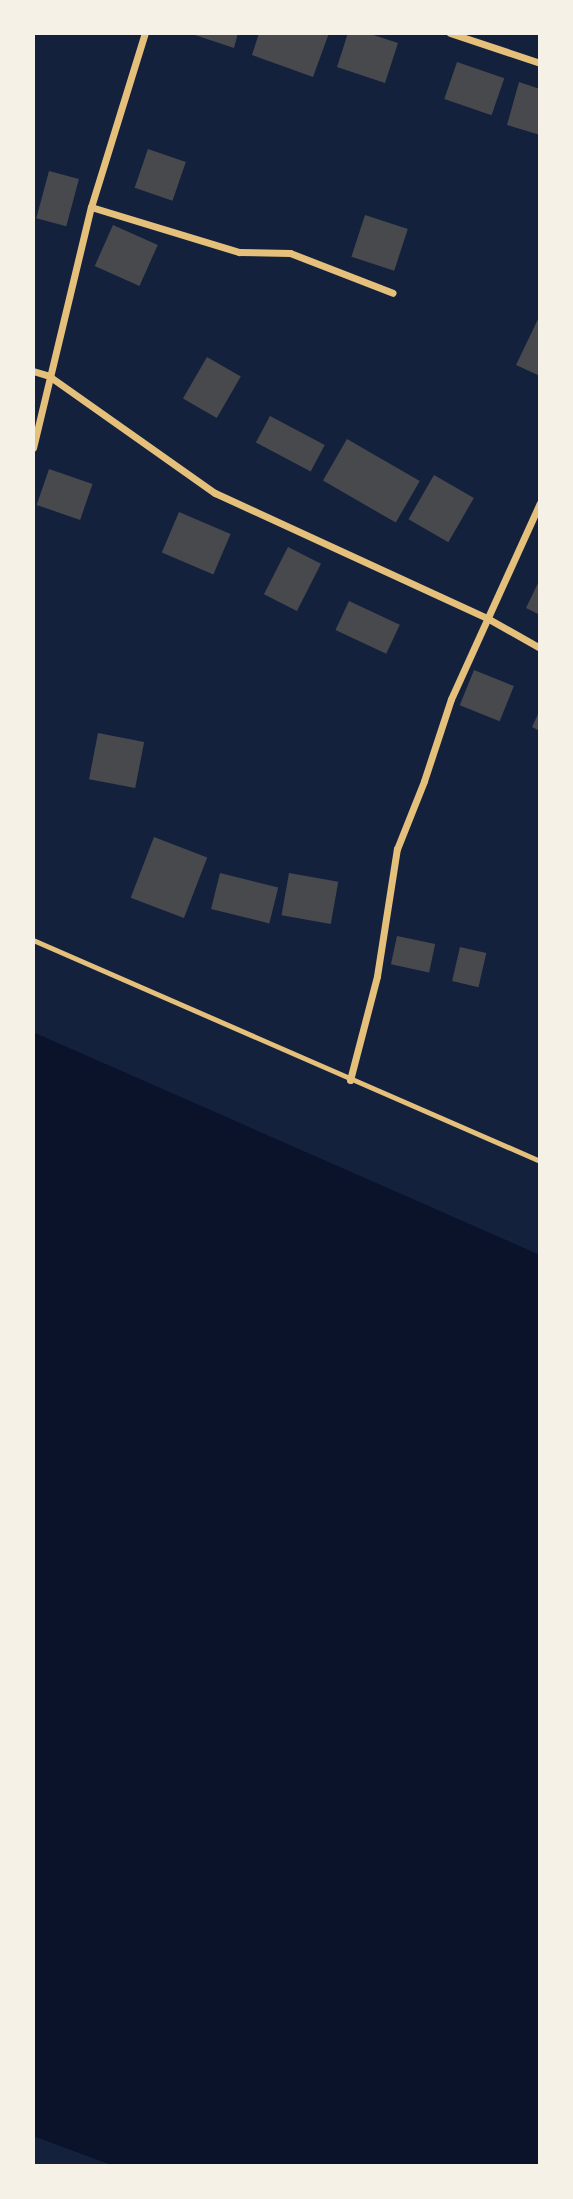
<!DOCTYPE html>
<style>
body{margin:0}
#map{position:relative;width:573px;height:2199px;overflow:hidden;background:#14213d;font-family:"Libre Baskerville",serif}
div>[style]{position:absolute}
.water>*{inset:0;background:#0b132b}
.building>*{inset:0;background:#48494c;transform-origin:0 0}
.service>*{height:5px;margin:-2.5px;padding:0 2.5px;transform-origin:2.5px;border-radius:2.5px;background:#e5c07b}
.minor>*{height:7px;margin:-3.5px;padding:0 3.5px;transform-origin:3.5px;border-radius:3.5px;background:#e5c07b}
span{translate:-50% -50%;white-space:nowrap;text-align:center;line-height:1.15;-webkit-text-stroke:5px #f6f1e7;paint-order:stroke}
.frame{position:absolute;inset:0;border:35px solid #f6f1e7;pointer-events:none}
</style>
<div id="map">
<div class="water">
<i style="clip-path:polygon(33px 1032px,540px 1255px,540px 2166px,114px 2166px,33px 2136px)"></i>
</div>
<div class="building">
<i style="clip-path:polygon(189px 33px,238px 33px,234px 48px)"></i>
<i style="clip-path:polygon(259px 33px,329px 33px,313px 77px,252px 55px)"></i>
<i style="clip-path:polygon(348px 33px,367px 33px,398px 43px,385px 83px,337px 67px)"></i>
<i style="left:457px;top:62px;width:50px;height:39px;rotate:19deg"></i>
<i style="clip-path:polygon(519px 82px,540px 89px,540px 135px,507px 125px)"></i>
<i style="left:148px;top:149px;width:40px;height:41px;rotate:19deg"></i>
<i style="left:49px;top:171px;width:31px;height:49px;rotate:15deg"></i>
<i style="left:365px;top:215px;width:45px;height:44px;rotate:18deg"></i>
<i style="left:113px;top:225px;width:49px;height:45px;rotate:24deg"></i>
<i style="clip-path:polygon(540px 315px,540px 376px,516px 365px)"></i>
<i style="left:207px;top:357px;width:39px;height:48px;rotate:30deg"></i>
<i style="left:270px;top:416px;width:62px;height:30px;rotate:28deg"></i>
<i style="left:347px;top:439px;width:84px;height:48px;rotate:30deg"></i>
<i style="left:49px;top:469px;width:46px;height:38px;rotate:19deg"></i>
<i style="left:434px;top:475px;width:46px;height:51px;rotate:30deg"></i>
<i style="left:179px;top:512px;width:56px;height:44px;rotate:23deg"></i>
<i style="left:288px;top:547px;width:37px;height:53px;rotate:27deg"></i>
<i style="clip-path:polygon(540px 579px,540px 615px,526px 608px)"></i>
<i style="left:349px;top:601px;width:56px;height:32px;rotate:25deg"></i>
<i style="left:474px;top:670px;width:43px;height:38px;rotate:22deg"></i>
<i style="clip-path:polygon(540px 710px,540px 731px,532px 727px)"></i>
<i style="left:98px;top:733px;width:47px;height:47px;rotate:11deg"></i>
<i style="left:154px;top:837px;width:57px;height:65px;rotate:21deg"></i>
<i style="left:220px;top:873px;width:60px;height:37px;rotate:14deg"></i>
<i style="left:289px;top:873px;width:50px;height:43px;rotate:10deg"></i>
<i style="left:397px;top:936px;width:39px;height:29px;rotate:12deg"></i>
<i style="left:460px;top:947px;width:27px;height:35px;rotate:13deg"></i>
</div>
<div class="service">
<i style="left:33px;top:940px;width:553px;rotate:23.55deg"></i>
</div>
<div class="minor">
<i style="left:450px;top:33px;width:95px;rotate:18.4deg"></i>
<i style="left:91px;top:207px;width:155px;rotate:16.9deg"></i>
<i style="left:239px;top:252px;width:51px;rotate:1.1deg"></i>
<i style="left:290px;top:253px;width:110px;rotate:21.2deg"></i>
<i style="left:33px;top:371px;width:17px;rotate:17deg"></i>
<i style="left:49px;top:376px;width:203px;rotate:35.2deg"></i>
<i style="left:215px;top:493px;width:299px;rotate:24.7deg"></i>
<i style="left:487px;top:618px;width:61px;rotate:29.5deg"></i>
<i style="left:33px;top:448px;width:248px;rotate:-76.5deg"></i>
<i style="left:91px;top:207px;width:182px;rotate:-72.8deg"></i>
<i style="left:350px;top:1080px;width:107px;rotate:-75.4deg"></i>
<i style="left:377px;top:976px;width:129px;rotate:-81.1deg"></i>
<i style="left:397px;top:849px;width:73px;rotate:-68.3deg"></i>
<i style="left:424px;top:781px;width:86px;rotate:-71.8deg"></i>
<i style="left:451px;top:699px;width:215px;rotate:-65.6deg"></i>
</div>
<div class="frame"></div>
</div>
